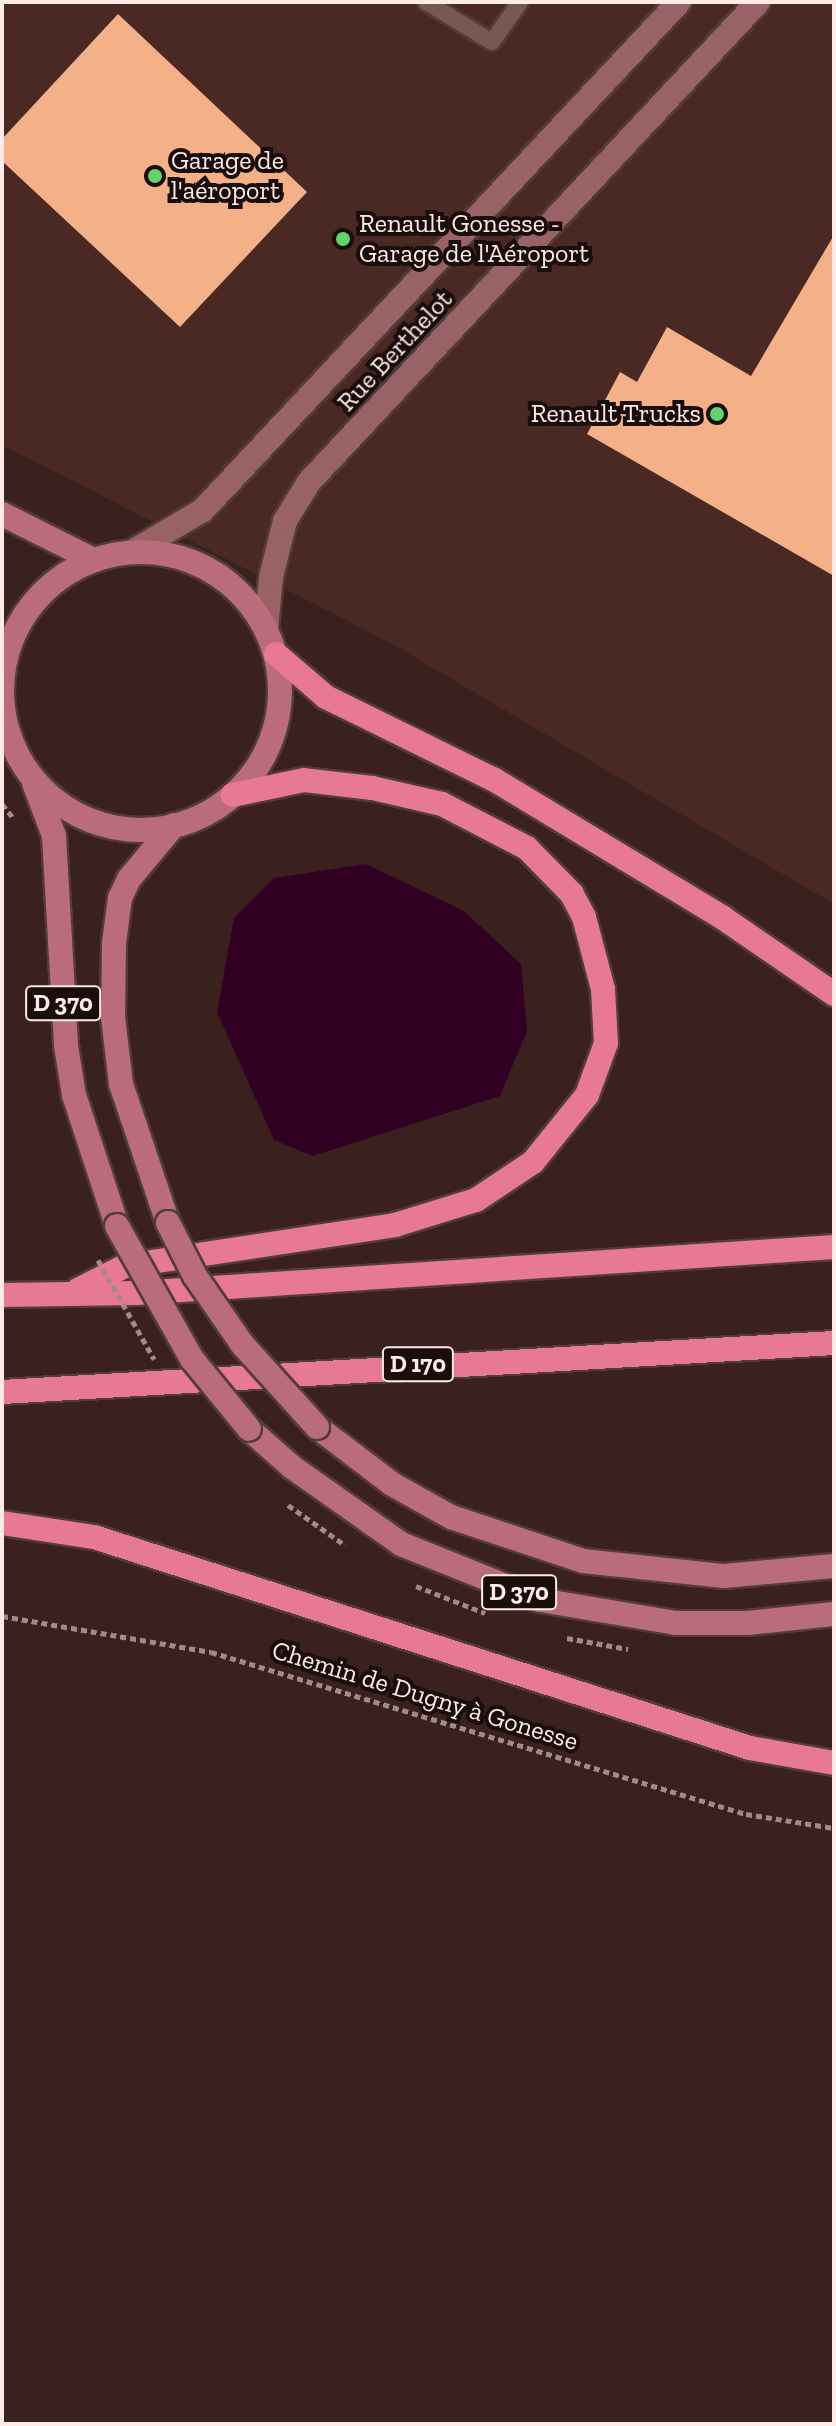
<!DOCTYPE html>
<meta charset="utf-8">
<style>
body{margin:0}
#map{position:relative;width:836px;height:2426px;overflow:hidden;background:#3b211d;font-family:"Zilla Slab",serif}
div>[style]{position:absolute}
.built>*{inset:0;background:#4a2823}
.water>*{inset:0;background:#320023}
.building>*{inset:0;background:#f4b087}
.path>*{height:5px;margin-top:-2.5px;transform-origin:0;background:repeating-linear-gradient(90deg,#a18b88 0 6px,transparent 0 10px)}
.roads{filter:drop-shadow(2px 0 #523c38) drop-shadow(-2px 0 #523c38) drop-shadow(0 2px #523c38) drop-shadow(0 -2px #523c38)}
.lane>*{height:16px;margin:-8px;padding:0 8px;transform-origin:8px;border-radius:8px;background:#775853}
.secondary>*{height:24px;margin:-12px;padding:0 12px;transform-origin:12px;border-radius:12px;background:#996266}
.primary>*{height:24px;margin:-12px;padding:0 12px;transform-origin:12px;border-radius:12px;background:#ba6c7a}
.primary>.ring{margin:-12px;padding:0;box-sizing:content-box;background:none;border:24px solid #ba6c7a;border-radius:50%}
.highway>*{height:24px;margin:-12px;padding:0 12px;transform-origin:12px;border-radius:12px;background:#e77994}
.path-bridge>*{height:5px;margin-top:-2.5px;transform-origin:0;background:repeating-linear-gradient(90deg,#a18b88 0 6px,transparent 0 10px)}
.bridges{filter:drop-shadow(2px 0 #523c38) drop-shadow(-2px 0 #523c38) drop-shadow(0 2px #523c38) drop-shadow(0 -2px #523c38)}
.primary-bridge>*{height:24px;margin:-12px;padding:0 12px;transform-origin:12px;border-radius:12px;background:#ba6c7a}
.dots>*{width:22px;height:22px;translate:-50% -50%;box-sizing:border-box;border:4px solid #1a0e0d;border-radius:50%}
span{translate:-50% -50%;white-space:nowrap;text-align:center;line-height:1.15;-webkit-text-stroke:8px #1a0e0d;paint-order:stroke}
.shield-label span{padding:2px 6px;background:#1a0e0d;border:2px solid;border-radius:6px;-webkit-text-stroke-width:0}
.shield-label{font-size:24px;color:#feebe8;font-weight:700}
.poi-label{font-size:26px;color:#feebe8}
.left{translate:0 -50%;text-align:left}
.right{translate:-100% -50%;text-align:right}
.street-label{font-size:26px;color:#feebe8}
.frame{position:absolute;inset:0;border:4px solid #feebe8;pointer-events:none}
</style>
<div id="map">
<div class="built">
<i style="clip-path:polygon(2px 2px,834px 2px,834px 904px,387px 641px,2px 445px)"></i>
</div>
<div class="water">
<i style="clip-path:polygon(366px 864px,464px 911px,521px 964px,527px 1031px,500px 1096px,313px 1156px,274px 1140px,217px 1012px,234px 918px,274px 878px)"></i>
</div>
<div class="building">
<i style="clip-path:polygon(118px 14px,307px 192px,180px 327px,2px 161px,2px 139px)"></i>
<i style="clip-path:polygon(834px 235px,834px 576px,587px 434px,620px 372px,637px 382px,667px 327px,751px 376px)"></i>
</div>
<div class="path">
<i style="left:2px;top:804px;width:19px;rotate:51deg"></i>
<i style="left:288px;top:1505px;width:70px;rotate:35.1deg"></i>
<i style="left:416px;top:1586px;width:74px;rotate:21.4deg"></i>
<i style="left:2px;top:1616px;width:212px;rotate:9.8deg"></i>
<i style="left:211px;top:1652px;width:559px;rotate:16.85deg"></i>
<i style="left:746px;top:1814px;width:89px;rotate:9deg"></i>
<i style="left:567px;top:1638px;width:62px;rotate:10.2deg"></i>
</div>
<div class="roads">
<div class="lane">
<i style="left:426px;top:2px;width:77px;rotate:31.2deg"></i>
<i style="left:492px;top:42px;width:49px;rotate:-55deg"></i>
</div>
<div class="secondary">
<i style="left:132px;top:552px;width:82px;rotate:-30.6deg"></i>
<i style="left:203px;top:510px;width:696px;rotate:-46.86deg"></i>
<i style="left:266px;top:629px;width:52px;rotate:-84.5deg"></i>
<i style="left:271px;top:577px;width:58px;rotate:-76deg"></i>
<i style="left:285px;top:521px;width:46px;rotate:-58.4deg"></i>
<i style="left:309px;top:482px;width:657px;rotate:-46.91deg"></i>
</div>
<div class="primary">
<i style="left:2px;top:514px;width:103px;rotate:26.6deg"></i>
<i class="ring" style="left:2px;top:552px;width:254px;height:254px"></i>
<i style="left:34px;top:783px;width:57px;rotate:69.3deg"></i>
<i style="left:54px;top:836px;width:210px;rotate:86.7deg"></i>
<i style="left:66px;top:1046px;width:50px;rotate:80.7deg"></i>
<i style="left:74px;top:1095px;width:138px;rotate:71.8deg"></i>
<i style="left:168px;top:1223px;width:147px;rotate:-108.7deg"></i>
<i style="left:121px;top:1084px;width:67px;rotate:-96.8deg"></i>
<i style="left:113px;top:1017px;width:74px;rotate:-89.2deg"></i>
<i style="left:114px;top:943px;width:45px;rotate:-82.4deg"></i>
<i style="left:120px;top:898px;width:21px;rotate:-65deg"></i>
<i style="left:129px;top:879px;width:70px;rotate:-50.2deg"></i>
<i style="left:317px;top:1427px;width:94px;rotate:37.2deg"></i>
<i style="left:392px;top:1484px;width:68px;rotate:29.2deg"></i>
<i style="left:451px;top:1517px;width:139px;rotate:18.4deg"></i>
<i style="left:583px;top:1561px;width:142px;rotate:6.1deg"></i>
<i style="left:724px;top:1576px;width:110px;rotate:-5.2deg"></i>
<i style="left:249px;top:1429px;width:57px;rotate:41.5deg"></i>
<i style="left:292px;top:1467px;width:133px;rotate:35.2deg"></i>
<i style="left:401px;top:1544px;width:150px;rotate:21.9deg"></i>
<i style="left:540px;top:1600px;width:138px;rotate:9.6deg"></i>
<i style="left:676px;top:1623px;width:71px"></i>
<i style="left:747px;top:1623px;width:87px;rotate:-5.9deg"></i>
</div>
<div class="highway">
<i style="left:276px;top:654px;width:66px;rotate:40.7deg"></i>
<i style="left:326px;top:697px;width:186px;rotate:26.2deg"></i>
<i style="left:493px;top:779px;width:269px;rotate:31.1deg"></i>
<i style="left:723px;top:918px;width:135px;rotate:34.4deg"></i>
<i style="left:78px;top:1290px;width:53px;rotate:-27.1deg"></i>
<i style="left:125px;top:1266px;width:273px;rotate:-8.6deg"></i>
<i style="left:395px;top:1225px;width:85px;rotate:-17.2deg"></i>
<i style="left:476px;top:1200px;width:69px;rotate:-33.7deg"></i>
<i style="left:533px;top:1162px;width:86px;rotate:-51.1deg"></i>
<i style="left:587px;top:1095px;width:55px;rotate:-69.9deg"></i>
<i style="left:606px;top:1043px;width:54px;rotate:-93.2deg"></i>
<i style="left:603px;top:989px;width:74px;rotate:-104.8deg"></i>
<i style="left:584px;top:917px;width:26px;rotate:-118deg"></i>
<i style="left:572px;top:894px;width:64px;rotate:-134.4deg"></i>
<i style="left:527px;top:848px;width:96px;rotate:-152.6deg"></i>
<i style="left:442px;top:804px;width:72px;rotate:-167.1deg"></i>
<i style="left:372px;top:788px;width:68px;rotate:-173.3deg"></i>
<i style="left:304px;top:780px;width:73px;rotate:168.1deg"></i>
<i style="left:2px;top:1295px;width:135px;rotate:-0.8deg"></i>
<i style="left:137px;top:1293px;width:699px;rotate:-3.78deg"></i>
<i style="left:2px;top:1392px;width:833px;rotate:-3.37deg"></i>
<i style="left:2px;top:1523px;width:93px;rotate:8.7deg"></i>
<i style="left:94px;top:1537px;width:689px;rotate:17.83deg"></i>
<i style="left:750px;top:1748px;width:85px;rotate:10.1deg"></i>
</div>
</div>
<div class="path-bridge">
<i style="left:98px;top:1260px;width:114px;rotate:60.5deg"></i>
</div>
<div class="bridges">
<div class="primary-bridge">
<i style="left:168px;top:1223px;width:59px;rotate:63deg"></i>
<i style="left:195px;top:1276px;width:83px;rotate:55.3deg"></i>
<i style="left:242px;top:1344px;width:112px;rotate:47.9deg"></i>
<i style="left:117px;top:1226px;width:153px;rotate:60.6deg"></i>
<i style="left:192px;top:1359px;width:90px;rotate:50.8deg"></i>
</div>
</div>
<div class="dots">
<i style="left:155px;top:176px;background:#61d46a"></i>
<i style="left:343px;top:239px;background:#61d46a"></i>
<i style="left:717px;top:414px;background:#61d46a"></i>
</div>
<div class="shield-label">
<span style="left:63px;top:1003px">D 370</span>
<span style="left:418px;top:1364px">D 170</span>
<span style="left:519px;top:1592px">D 370</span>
</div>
<div class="poi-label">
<span class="left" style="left:171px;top:176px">Garage de<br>l'aéroport</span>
<span class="left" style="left:359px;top:239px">Renault Gonesse -<br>Garage de l'Aéroport</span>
<span class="right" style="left:701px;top:414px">Renault Trucks</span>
</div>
<div class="street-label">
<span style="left:395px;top:351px;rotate:-47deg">Rue Berthelot</span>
<span style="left:425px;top:1696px;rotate:17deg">Chemin de Dugny à Gonesse</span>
</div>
<div class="frame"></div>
</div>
